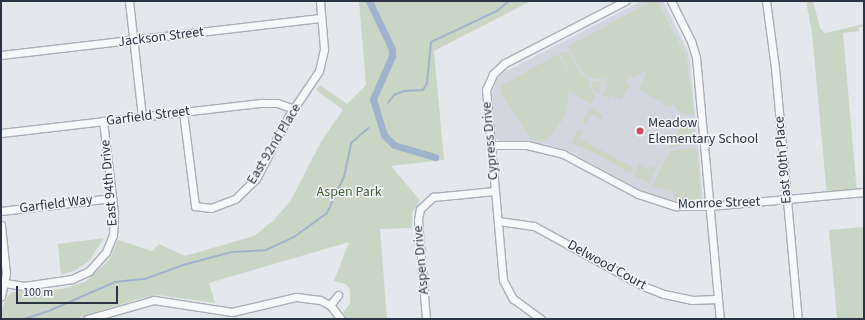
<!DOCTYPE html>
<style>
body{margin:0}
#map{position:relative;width:865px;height:320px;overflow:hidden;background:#e4e7ec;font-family:"Source Sans 3",sans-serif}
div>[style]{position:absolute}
.built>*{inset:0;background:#d2d6de}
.green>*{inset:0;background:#c9d6c5}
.stream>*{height:2px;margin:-1px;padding:0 1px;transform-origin:1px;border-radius:1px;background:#9fb4cc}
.canal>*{height:7px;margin:-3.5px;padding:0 3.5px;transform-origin:3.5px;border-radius:3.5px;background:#9fb4cc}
.roads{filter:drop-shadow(1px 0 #a9aeb7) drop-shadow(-1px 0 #a9aeb7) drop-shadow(0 1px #a9aeb7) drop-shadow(0 -1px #a9aeb7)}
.minor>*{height:7px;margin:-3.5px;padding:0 3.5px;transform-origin:3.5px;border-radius:3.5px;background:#f7f8fa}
.dots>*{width:11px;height:11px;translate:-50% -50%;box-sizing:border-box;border:2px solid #f4f6f9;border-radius:50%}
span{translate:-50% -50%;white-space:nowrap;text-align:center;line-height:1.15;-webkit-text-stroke:3px #f4f6f9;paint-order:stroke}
.street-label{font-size:14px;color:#2b3445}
.poi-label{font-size:14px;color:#2b3445}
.left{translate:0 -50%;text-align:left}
.park-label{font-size:14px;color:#3f6138}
.frame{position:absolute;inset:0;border:2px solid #2b3445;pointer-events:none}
.scale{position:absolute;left:16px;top:286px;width:102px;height:18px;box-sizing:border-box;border:2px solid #2b3445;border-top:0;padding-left:5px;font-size:12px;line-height:14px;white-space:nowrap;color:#2b3445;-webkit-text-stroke:3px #f4f6f9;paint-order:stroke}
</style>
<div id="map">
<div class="built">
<i style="clip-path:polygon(641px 1px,663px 1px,689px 54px,703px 199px,701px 202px,679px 202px,650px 195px,567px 150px,545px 144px,500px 141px,495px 138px,492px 95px,496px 80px,503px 73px)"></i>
</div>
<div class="green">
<i style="clip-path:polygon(359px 1px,531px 1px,434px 51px,444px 160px,391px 166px,420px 200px,412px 213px,412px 228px,380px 229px,387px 319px,347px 319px,343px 312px,350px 304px,350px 290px,346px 284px,334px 281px,349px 242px,209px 283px,215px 303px,158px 295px,138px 299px,75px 319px,1px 319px,1px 309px,9px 295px,13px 292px,62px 289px,85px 282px,109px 260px,118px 240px,152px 251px,159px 244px,185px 256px,254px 236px,274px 220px,291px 200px,322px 140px,343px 110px,316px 90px,320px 85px,347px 104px,366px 85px)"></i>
<i style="clip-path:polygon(652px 1px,657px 1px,686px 56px,694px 114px,687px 115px,677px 110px,673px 103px,670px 107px,638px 89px,648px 70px,654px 67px,624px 81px,630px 85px,621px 100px,612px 95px,609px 99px,603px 95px,607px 87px,605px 79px,591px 78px,583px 73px,571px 52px,569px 46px)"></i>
<i style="clip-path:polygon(806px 1px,813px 1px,820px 28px,825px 33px,864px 24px,864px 26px,859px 27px,859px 31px,843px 33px,857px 193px,827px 196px,812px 33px)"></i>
<i style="clip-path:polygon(563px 52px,569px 53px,579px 72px,590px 80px,590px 87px,595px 95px,591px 104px,571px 93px,568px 70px,560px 53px)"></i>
<i style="clip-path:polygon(558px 54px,566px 67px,570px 82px,566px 112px,562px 121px,545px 142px,531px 139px,500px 92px,501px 86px)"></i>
<i style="clip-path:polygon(592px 81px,601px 81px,599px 89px,601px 90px,597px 94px,592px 88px)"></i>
<i style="clip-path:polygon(591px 108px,603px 116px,602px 120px,592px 114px,586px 124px,582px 122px)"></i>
<i style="clip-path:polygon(686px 118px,693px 118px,695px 144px,668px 147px)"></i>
<i style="clip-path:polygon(579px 129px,583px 131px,579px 138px,635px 169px,629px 173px,601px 156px,571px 143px)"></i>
<i style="clip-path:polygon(695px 148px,697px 149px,701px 200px,674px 200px,673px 192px,652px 186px,670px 151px)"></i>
<i style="clip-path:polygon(665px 149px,649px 183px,634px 176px,639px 164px,645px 168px,655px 167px)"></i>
<i style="clip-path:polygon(864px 227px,864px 319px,837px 319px,829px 230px)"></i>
<i style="clip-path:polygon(104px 238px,89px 261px,76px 270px,61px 275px,58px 244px)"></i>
</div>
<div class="stream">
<i style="left:388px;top:103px;width:10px;rotate:-53deg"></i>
<i style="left:394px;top:95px;width:11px;rotate:-22deg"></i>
<i style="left:404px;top:91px;width:19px;rotate:-3deg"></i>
<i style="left:423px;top:90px;width:8px;rotate:-60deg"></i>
<i style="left:427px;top:83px;width:41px;rotate:-84.4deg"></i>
<i style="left:431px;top:42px;width:73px;rotate:-25.2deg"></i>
<i style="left:497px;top:11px;width:16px;rotate:-40deg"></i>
<i style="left:24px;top:319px;width:28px;rotate:-18deg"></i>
<i style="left:51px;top:310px;width:70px;rotate:-23.6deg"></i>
<i style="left:115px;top:282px;width:30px;rotate:-6deg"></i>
<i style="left:145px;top:279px;width:40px;rotate:-20.2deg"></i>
<i style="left:183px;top:265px;width:51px;rotate:-14.9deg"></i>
<i style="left:232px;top:252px;width:34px;rotate:-3deg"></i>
<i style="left:266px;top:250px;width:31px;rotate:-25deg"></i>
<i style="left:294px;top:237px;width:41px;rotate:-36deg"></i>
<i style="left:327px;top:213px;width:40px;rotate:-65deg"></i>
<i style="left:344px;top:177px;width:35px;rotate:-78deg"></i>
<i style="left:351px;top:143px;width:23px;rotate:-41deg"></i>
</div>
<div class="canal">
<i style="left:369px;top:1px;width:53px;rotate:64.4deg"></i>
<i style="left:392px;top:49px;width:7px;rotate:90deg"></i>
<i style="left:392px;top:56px;width:47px;rotate:113.8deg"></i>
<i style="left:373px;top:99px;width:38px;rotate:73deg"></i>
<i style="left:384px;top:135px;width:14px;rotate:45deg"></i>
<i style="left:394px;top:145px;width:43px;rotate:16.3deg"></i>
</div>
<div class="roads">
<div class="minor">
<i style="left:129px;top:1px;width:116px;rotate:83.6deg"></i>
<i style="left:671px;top:1px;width:45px;rotate:63.4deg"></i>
<i style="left:691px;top:41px;width:17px;rotate:73deg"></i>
<i style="left:696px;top:57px;width:263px;rotate:84.8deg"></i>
<i style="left:766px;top:1px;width:68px;rotate:82.3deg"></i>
<i style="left:775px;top:68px;width:252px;rotate:84.8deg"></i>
<i style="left:1px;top:55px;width:322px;rotate:-6.6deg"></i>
<i style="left:183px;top:112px;width:95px;rotate:82.7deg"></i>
<i style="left:195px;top:206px;width:16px;rotate:7deg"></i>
<i style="left:211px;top:208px;width:26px;rotate:-21deg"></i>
<i style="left:235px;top:199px;width:29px;rotate:-44deg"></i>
<i style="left:256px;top:179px;width:70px;rotate:-62.7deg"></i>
<i style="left:288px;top:117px;width:55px;rotate:-56deg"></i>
<i style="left:319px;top:71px;width:23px;rotate:-77deg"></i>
<i style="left:324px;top:49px;width:48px;rotate:-94.8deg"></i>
<i style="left:1px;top:133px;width:262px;rotate:-6.6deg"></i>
<i style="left:261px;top:103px;width:16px"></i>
<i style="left:277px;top:103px;width:18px;rotate:19deg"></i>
<i style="left:491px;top:145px;width:36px"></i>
<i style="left:527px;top:145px;width:37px;rotate:14deg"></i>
<i style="left:563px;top:154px;width:85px;rotate:28.1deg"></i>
<i style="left:638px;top:194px;width:40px;rotate:18deg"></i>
<i style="left:676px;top:206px;width:34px"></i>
<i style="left:710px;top:206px;width:155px;rotate:-5.2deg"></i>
<i style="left:1px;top:211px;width:112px;rotate:-6.7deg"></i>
<i style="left:498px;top:221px;width:36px;rotate:8deg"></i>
<i style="left:534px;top:226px;width:124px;rotate:28.8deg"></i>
<i style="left:643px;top:286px;width:22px;rotate:21deg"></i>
<i style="left:664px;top:294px;width:29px;rotate:12deg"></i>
<i style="left:692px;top:300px;width:26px;rotate:-2deg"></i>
<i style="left:1px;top:225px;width:48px;rotate:84.1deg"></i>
<i style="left:6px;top:273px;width:24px;rotate:102deg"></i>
<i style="left:5px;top:283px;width:19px;rotate:9deg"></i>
<i style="left:24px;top:286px;width:49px;rotate:-8.3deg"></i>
<i style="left:72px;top:279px;width:19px;rotate:-25deg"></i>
<i style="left:89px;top:271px;width:25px;rotate:-48deg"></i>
<i style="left:106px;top:252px;width:18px;rotate:-68deg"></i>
<i style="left:113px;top:235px;width:22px;rotate:-87deg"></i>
<i style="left:114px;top:213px;width:93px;rotate:-96.8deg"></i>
<i style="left:330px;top:305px;width:13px;rotate:-51deg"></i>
<i style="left:87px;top:319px;width:70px;rotate:-15.8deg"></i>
<i style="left:154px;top:300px;width:79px;rotate:8.7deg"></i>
<i style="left:232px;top:312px;width:66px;rotate:-13.2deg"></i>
<i style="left:296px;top:297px;width:24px;rotate:7deg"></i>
<i style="left:320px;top:300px;width:11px;rotate:27deg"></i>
<i style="left:330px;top:305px;width:18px;rotate:52deg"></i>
<i style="left:426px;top:319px;width:99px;rotate:-94.6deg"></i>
<i style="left:418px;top:220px;width:11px;rotate:-80deg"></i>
<i style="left:420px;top:209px;width:18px;rotate:-43deg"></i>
<i style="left:433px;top:197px;width:62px;rotate:-5.5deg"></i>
<i style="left:541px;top:319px;width:34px;rotate:-144deg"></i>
<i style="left:513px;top:299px;width:21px;rotate:-118deg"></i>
<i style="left:503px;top:280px;width:191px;rotate:-95.1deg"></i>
<i style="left:486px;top:90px;width:17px;rotate:-66deg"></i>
<i style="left:493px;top:74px;width:16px;rotate:-43deg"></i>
<i style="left:505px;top:63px;width:135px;rotate:-27.3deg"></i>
</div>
</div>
<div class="dots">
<i style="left:640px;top:131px;background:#d1495b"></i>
</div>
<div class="street-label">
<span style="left:161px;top:37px;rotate:-7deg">Jackson Street</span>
<span style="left:148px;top:116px;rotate:-7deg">Garfield Street</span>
<span style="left:490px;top:141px;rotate:-95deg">Cypress Drive</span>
<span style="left:274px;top:144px;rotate:-59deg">East 92nd Place</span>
<span style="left:783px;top:160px;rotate:-95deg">East 90th Place</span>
<span style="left:109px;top:183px;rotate:-95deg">East 94th Drive</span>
<span style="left:719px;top:203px;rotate:-2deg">Monroe Street</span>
<span style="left:56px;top:204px;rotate:-7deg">Garfield Way</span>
<span style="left:421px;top:260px;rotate:-95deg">Aspen Drive</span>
<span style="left:607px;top:265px;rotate:29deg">Delwood Court</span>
</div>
<div class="poi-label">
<span class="left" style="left:648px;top:131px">Meadow<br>Elementary School</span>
</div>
<div class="park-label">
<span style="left:349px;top:192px">Aspen Park</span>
</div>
<div class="frame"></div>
<div class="scale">100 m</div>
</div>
